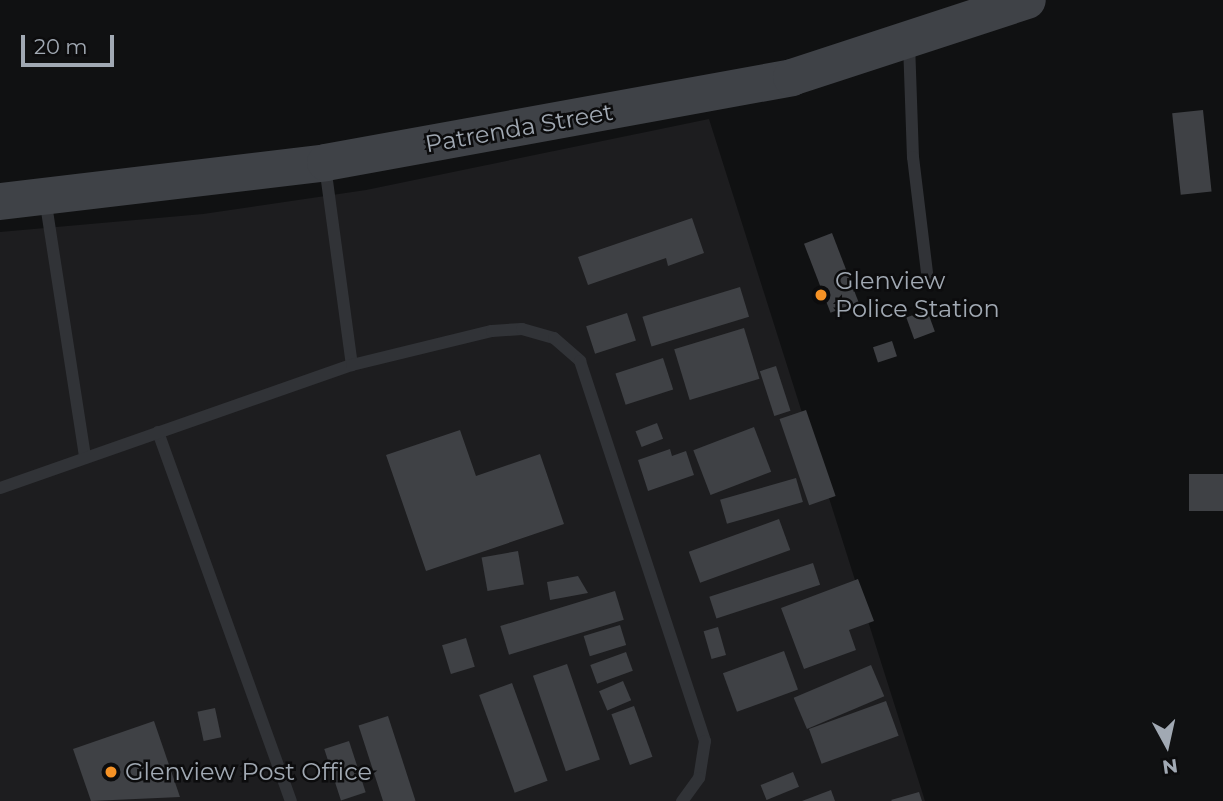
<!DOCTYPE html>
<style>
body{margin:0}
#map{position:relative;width:1223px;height:801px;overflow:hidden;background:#101112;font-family:Montserrat,sans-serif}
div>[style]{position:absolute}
.built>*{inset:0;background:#1d1d1f}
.building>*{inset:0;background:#3f4145;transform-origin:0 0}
.lane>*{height:12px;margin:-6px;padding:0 6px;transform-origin:6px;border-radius:6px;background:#313337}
.secondary>*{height:37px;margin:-18.5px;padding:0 18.5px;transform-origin:18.5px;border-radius:18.5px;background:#3f4247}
.dots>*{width:19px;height:19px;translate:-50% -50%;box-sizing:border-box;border:4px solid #0c0c0d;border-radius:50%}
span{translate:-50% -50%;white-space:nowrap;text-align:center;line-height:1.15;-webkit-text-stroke:5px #0c0c0d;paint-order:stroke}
.street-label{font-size:24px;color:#a1a9b3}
.poi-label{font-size:24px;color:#a1a9b3}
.left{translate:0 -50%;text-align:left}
.north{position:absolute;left:1132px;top:710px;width:70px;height:70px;-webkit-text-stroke:5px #0c0c0d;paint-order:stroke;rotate:172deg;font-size:19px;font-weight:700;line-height:28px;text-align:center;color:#a1a9b3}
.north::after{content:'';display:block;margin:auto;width:24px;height:32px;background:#a1a9b3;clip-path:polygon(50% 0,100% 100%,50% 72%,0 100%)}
.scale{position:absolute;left:21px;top:35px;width:93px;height:32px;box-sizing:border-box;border:4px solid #a1a9b3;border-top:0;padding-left:9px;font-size:21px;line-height:24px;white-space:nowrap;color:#a1a9b3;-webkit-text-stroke:5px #0c0c0d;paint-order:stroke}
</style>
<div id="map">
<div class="built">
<i style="clip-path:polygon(709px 119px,925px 801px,0 801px,0 232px,203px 214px,366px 190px)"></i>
</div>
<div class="building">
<i style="left:1203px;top:110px;width:82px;height:31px;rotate:84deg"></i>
<i style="clip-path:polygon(692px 218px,704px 253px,668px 266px,666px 258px,588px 285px,578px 257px)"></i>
<i style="left:832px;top:233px;width:74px;height:30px;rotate:69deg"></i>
<i style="left:740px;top:287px;width:31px;height:102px;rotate:73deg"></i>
<i style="left:927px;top:310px;width:23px;height:22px;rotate:70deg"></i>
<i style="left:627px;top:313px;width:29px;height:43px;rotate:72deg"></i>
<i style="left:744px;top:328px;width:53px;height:73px;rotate:73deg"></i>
<i style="left:892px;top:341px;width:16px;height:20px;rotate:72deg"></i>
<i style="left:663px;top:358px;width:33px;height:50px;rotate:72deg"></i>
<i style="left:776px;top:366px;width:47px;height:17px;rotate:72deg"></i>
<i style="left:806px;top:410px;width:91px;height:28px;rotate:71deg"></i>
<i style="left:657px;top:423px;width:17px;height:23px;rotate:69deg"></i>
<i style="left:754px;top:427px;width:48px;height:65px;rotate:69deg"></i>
<i style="clip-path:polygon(460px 430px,476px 476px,540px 454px,564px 524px,426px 571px,386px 455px)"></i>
<i style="clip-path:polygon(670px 449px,672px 456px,686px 451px,694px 475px,648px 491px,638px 460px)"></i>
<i style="left:1223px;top:474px;width:37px;height:34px;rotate:90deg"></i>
<i style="left:796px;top:478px;width:25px;height:79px;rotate:74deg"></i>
<i style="left:779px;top:519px;width:33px;height:96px;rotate:70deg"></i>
<i style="left:518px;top:551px;width:34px;height:37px;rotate:80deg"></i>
<i style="left:813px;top:563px;width:23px;height:109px;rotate:72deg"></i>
<i style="clip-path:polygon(578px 576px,588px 593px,550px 600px,547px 582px)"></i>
<i style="clip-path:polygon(858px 579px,874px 621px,849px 630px,856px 650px,804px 669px,781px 608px)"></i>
<i style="left:615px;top:591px;width:30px;height:120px;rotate:73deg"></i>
<i style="left:620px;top:625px;width:21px;height:38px;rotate:73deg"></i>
<i style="left:718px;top:627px;width:29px;height:15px;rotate:74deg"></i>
<i style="left:466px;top:638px;width:30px;height:25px;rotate:73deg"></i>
<i style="left:784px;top:651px;width:41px;height:65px;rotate:70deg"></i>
<i style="left:626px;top:652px;width:20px;height:38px;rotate:70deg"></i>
<i style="left:567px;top:664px;width:101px;height:36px;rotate:71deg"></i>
<i style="left:871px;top:665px;width:34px;height:84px;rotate:67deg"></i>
<i style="left:623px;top:681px;width:21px;height:26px;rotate:67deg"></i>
<i style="left:512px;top:683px;width:104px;height:35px;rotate:70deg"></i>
<i style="left:886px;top:701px;width:37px;height:82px;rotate:70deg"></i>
<i style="left:634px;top:706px;width:54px;height:24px;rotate:70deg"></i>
<i style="left:215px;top:708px;width:30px;height:18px;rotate:78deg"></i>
<i style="left:388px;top:716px;width:89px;height:31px;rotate:72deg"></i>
<i style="clip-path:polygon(154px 721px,180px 797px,91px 801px,73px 749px)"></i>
<i style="left:349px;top:741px;width:54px;height:26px;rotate:72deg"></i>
<i style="left:793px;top:772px;width:16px;height:35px;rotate:68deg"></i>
<i style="clip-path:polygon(831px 790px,835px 801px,802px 801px)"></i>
<i style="clip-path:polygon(919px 792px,922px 801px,892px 801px,891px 800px)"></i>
</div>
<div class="lane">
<i style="left:909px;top:43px;width:114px;rotate:88deg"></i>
<i style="left:913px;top:157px;width:125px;rotate:83.1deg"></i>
<i style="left:325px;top:166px;width:201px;rotate:82.3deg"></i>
<i style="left:45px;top:198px;width:262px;rotate:81.2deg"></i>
<i style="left:158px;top:432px;width:392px;rotate:70.2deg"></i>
<i style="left:0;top:488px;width:373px;rotate:-19.3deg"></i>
<i style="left:352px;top:365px;width:144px;rotate:-13.7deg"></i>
<i style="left:492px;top:331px;width:30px;rotate:-4deg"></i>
<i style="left:522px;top:329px;width:33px;rotate:16deg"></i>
<i style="left:554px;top:338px;width:35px;rotate:41deg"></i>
<i style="left:580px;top:361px;width:400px;rotate:71.8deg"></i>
<i style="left:705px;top:741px;width:37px;rotate:99deg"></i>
<i style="left:699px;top:778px;width:29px;rotate:126deg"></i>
</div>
<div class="secondary">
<i style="left:0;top:201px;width:327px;rotate:-6.8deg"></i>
<i style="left:325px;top:162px;width:474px;rotate:-10.3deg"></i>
<i style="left:791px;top:77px;width:248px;rotate:-18.1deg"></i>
</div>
<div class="dots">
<i style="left:821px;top:295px;background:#f69225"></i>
<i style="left:111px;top:772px;background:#f69225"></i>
</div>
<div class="street-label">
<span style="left:519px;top:128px;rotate:-10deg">Patrenda Street</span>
</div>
<div class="poi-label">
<span class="left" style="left:835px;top:295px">Glenview<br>Police Station</span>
<span class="left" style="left:125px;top:772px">Glenview Post Office</span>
</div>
<div class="north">N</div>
<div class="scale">20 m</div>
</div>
